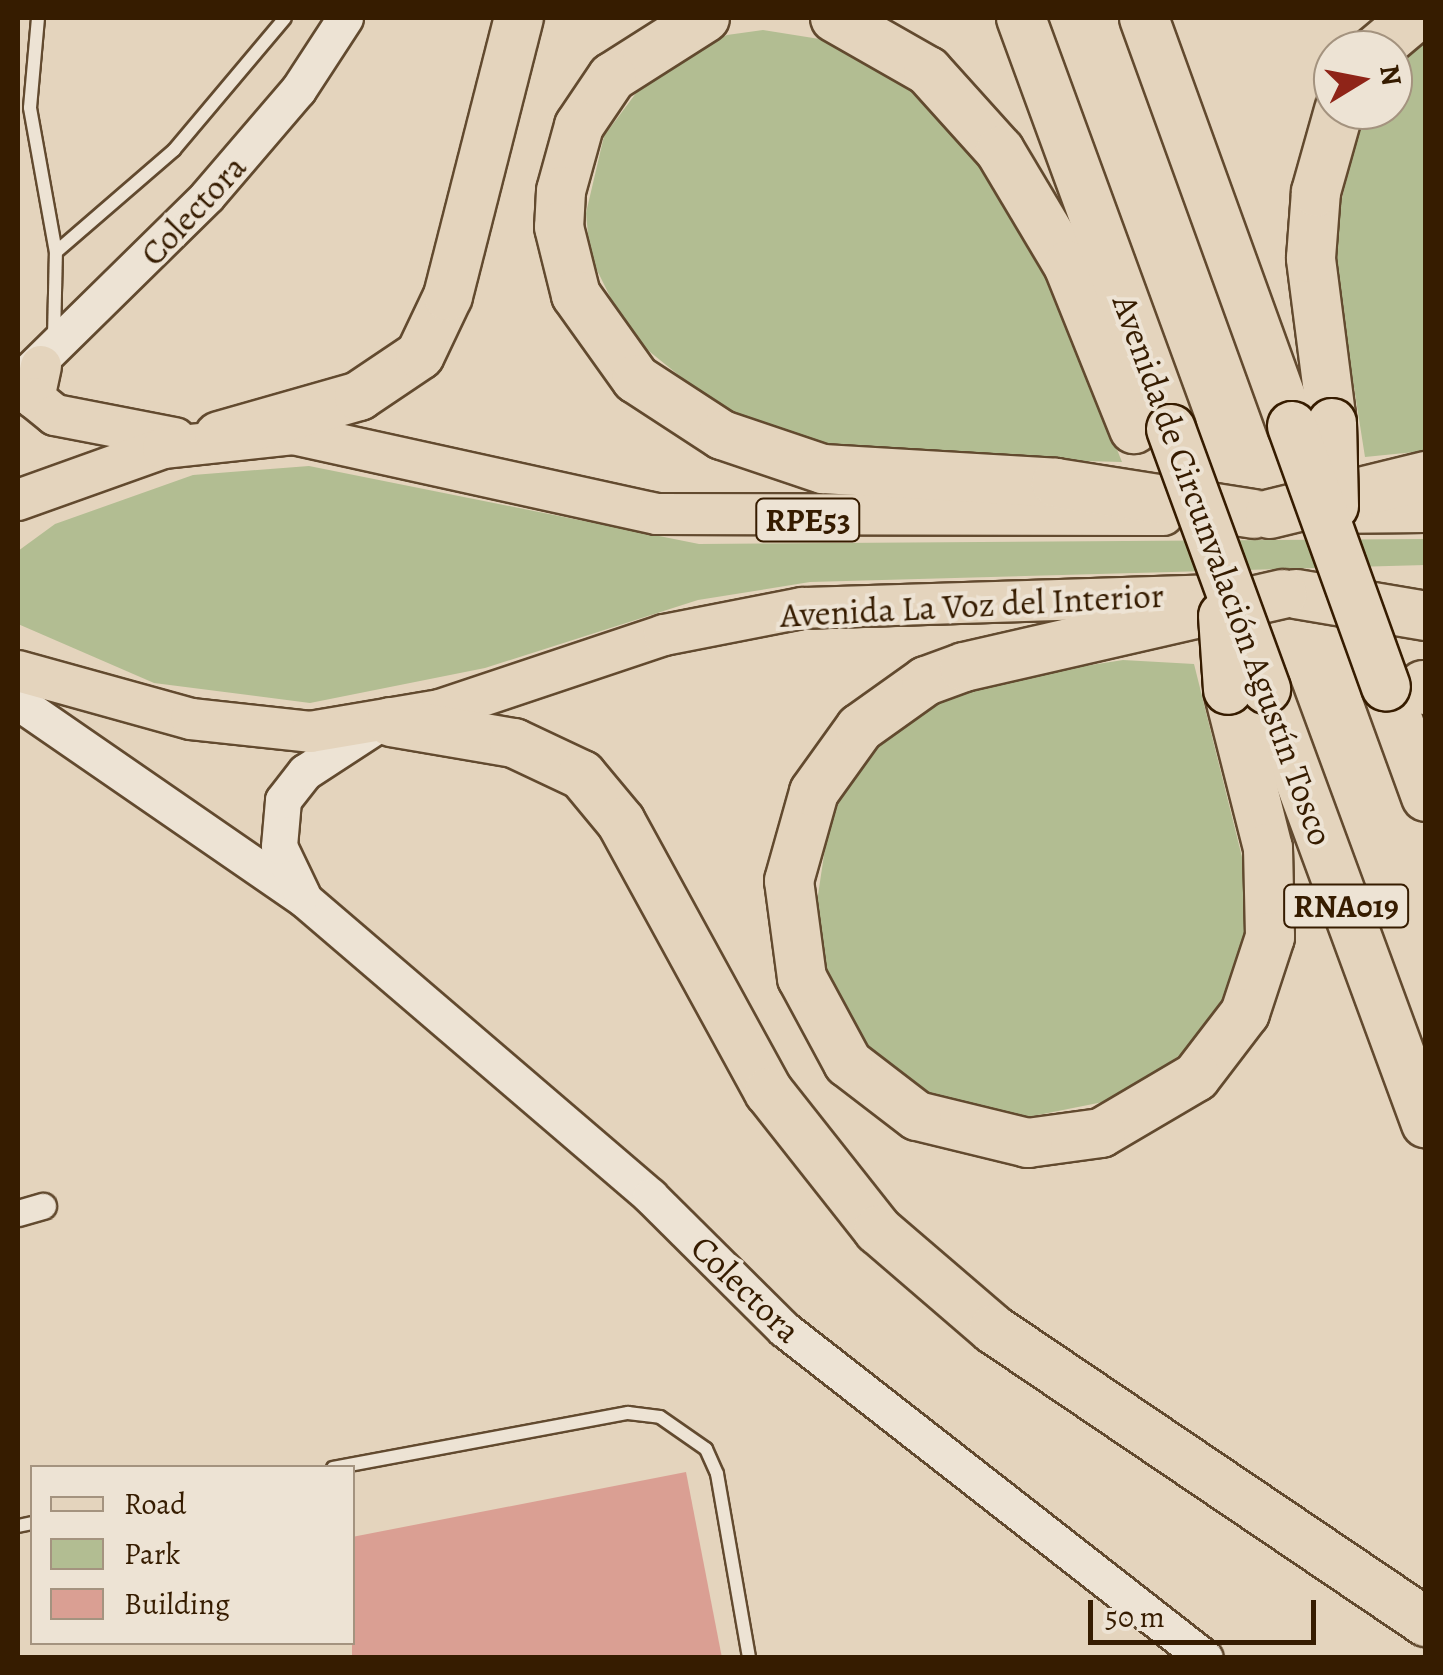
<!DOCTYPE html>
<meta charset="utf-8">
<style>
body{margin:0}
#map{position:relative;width:1443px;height:1675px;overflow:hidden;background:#e4d4bd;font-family:Alegreya,serif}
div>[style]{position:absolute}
.green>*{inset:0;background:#b2bd92}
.building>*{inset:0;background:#da9f93}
.roads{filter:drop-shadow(2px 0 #624a2f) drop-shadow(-2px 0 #624a2f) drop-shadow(0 2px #624a2f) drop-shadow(0 -2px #624a2f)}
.lane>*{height:12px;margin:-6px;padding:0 6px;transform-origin:6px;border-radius:6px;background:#ede3d4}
.street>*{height:25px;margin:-12.5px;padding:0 12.5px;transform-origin:12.5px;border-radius:12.5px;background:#ede3d4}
.secondary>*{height:35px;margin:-17.5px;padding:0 17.5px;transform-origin:17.5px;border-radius:17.5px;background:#ede3d4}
.primary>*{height:40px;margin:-20px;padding:0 20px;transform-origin:20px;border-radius:20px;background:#e4d4bd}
.highway>*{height:48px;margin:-24px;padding:0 24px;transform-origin:24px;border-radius:24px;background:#e4d4bd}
.bridges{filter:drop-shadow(2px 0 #361c00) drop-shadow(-2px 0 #361c00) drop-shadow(0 2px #361c00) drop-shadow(0 -2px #361c00)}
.highway-bridge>*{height:48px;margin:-24px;padding:0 24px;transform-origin:24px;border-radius:24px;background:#e4d4bd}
span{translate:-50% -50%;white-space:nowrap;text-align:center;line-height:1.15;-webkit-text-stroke:8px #ede3d4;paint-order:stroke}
.shield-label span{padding:2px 8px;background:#ede3d4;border:2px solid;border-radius:8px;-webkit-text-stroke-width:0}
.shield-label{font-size:32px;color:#361c00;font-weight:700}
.street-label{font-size:35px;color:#361c00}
.frame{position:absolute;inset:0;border:20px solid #361c00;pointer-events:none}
.legend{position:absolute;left:30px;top:1465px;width:325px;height:180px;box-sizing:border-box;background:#ede3d4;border:2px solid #a4937f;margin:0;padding:12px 18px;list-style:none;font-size:30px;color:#361c00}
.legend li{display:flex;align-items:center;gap:20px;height:50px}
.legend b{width:50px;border:2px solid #a4937f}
.north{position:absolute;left:1313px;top:30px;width:100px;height:100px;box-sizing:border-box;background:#ede3d4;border:2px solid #a4937f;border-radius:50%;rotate:80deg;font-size:28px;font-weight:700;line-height:40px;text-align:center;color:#361c00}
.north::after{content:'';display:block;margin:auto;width:35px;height:45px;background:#8f2418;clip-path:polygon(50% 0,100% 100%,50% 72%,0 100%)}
.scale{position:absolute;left:1088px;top:1600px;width:228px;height:45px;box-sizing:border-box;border:5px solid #361c00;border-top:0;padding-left:12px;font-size:30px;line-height:35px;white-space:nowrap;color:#361c00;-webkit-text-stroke:8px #ede3d4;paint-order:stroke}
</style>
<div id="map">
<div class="green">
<i style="clip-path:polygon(763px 30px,832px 41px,890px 70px,990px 175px,1043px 262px,1122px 462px,898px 456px,809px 443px,728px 415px,629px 335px,590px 256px,586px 213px,604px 136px,651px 73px,727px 35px)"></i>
<i style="clip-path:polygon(1425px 38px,1425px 451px,1365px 457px,1334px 261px,1337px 218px,1364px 110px,1393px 110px,1393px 68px)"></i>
<i style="clip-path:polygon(309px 466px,699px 544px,1425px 539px,1426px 565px,810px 582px,698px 600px,485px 668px,310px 703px,154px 683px,18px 624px,18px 551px,55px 524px,193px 475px)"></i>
<i style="clip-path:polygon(1123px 660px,1194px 664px,1244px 865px,1244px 934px,1223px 998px,1188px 1049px,1118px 1099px,1023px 1118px,936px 1099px,867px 1047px,829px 978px,815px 915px,830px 815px,861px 762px,925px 708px,1014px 677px)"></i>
</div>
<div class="building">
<i style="clip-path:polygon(686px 1472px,722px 1658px,352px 1658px,352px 1537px)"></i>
</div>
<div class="roads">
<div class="lane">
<i style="left:38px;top:18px;width:90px;rotate:95.1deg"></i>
<i style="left:30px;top:108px;width:146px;rotate:79.8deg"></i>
<i style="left:54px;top:337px;width:85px;rotate:-88.7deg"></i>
<i style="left:56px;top:252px;width:156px;rotate:-40.8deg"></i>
<i style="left:174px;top:150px;width:172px;rotate:-49.9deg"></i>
<i style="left:333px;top:1468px;width:300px;rotate:-10.6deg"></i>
<i style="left:628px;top:1413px;width:32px;rotate:7deg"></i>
<i style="left:660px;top:1417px;width:56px;rotate:34.8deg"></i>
<i style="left:706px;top:1449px;width:27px;rotate:66deg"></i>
<i style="left:717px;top:1474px;width:187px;rotate:80.1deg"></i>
<i style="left:18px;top:1526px;width:14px;rotate:-12deg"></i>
</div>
<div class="street">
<i style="left:18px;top:1213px;width:26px;rotate:-16deg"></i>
</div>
<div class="secondary">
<i style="left:20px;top:380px;width:262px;rotate:-44.5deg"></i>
<i style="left:207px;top:196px;width:140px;rotate:-49.4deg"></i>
<i style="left:298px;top:90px;width:86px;rotate:-56.9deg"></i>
<i style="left:18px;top:702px;width:349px;rotate:34.6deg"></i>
<i style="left:305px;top:900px;width:455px;rotate:40.6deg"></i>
<i style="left:650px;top:1196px;width:189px;rotate:44.8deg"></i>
<i style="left:784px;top:1329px;width:534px;rotate:38.01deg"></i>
<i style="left:302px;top:894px;width:53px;rotate:-115.6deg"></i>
<i style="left:279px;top:846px;width:46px;rotate:-85deg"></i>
<i style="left:283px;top:800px;width:36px;rotate:-52deg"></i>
<i style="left:305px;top:772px;width:86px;rotate:-33.1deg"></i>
</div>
<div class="primary">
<i style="left:41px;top:366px;width:33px;rotate:102deg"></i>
<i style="left:34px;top:398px;width:27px;rotate:39deg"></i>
<i style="left:55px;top:415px;width:122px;rotate:10.9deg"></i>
<i style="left:18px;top:500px;width:154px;rotate:-19.7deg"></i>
<i style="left:163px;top:448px;width:131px;rotate:-6.1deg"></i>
<i style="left:293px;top:434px;width:373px;rotate:12.4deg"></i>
<i style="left:657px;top:514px;width:506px;rotate:0.11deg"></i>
<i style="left:1321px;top:513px;width:105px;rotate:-0.5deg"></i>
<i style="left:18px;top:671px;width:180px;rotate:15.5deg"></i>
<i style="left:191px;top:719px;width:120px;rotate:6.2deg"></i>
<i style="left:310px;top:732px;width:132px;rotate:-9.6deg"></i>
<i style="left:440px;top:710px;width:236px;rotate:-18.5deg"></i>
<i style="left:664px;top:635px;width:141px;rotate:-11.1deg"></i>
<i style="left:802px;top:608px;width:420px;rotate:-1.8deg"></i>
</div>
<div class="highway">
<i style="left:705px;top:18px;width:110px;rotate:147.6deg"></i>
<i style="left:612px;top:77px;width:59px;rotate:124deg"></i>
<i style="left:579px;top:126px;width:67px;rotate:105.5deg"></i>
<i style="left:561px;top:191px;width:36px;rotate:93deg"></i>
<i style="left:559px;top:227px;width:70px;rotate:76deg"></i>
<i style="left:576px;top:295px;width:103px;rotate:54.5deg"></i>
<i style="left:636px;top:379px;width:103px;rotate:33.1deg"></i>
<i style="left:722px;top:435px;width:107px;rotate:18.6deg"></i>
<i style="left:823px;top:469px;width:233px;rotate:3.4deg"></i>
<i style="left:1056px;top:483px;width:200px;rotate:8.9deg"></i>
<i style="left:835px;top:18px;width:107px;rotate:29.7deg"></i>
<i style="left:928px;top:71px;width:108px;rotate:48deg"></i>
<i style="left:1000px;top:151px;width:133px;rotate:59.2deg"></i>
<i style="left:1068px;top:265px;width:177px;rotate:68.1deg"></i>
<i style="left:1021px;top:18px;width:438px;rotate:69.9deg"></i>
<i style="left:1144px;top:18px;width:434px;rotate:70.1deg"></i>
<i style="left:1376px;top:50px;width:50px;rotate:-40.1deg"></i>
<i style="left:1332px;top:423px;width:166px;rotate:-97.3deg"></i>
<i style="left:1311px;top:258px;width:66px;rotate:-85.7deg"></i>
<i style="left:1316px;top:192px;width:85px;rotate:-74.3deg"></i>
<i style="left:219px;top:436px;width:146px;rotate:-15.9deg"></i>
<i style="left:359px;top:396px;width:73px;rotate:-33.9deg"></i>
<i style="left:420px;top:355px;width:65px;rotate:-64.6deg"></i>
<i style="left:448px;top:296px;width:287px;rotate:-75.7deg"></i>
<i style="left:1270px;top:514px;width:161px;rotate:-13.7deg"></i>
<i style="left:1296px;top:594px;width:132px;rotate:9.6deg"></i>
<i style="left:1423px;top:685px;width:6px;rotate:59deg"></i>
<i style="left:1386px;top:687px;width:117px;rotate:70deg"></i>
<i style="left:1266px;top:689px;width:463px;rotate:69.8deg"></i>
<i style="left:1228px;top:690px;width:163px;rotate:75.8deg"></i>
<i style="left:1268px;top:848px;width:89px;rotate:88.7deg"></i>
<i style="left:1270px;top:937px;width:80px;rotate:108.2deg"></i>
<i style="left:1245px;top:1013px;width:81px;rotate:127.4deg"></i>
<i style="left:1196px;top:1077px;width:110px;rotate:149.5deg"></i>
<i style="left:1101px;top:1133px;width:74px;rotate:172.2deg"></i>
<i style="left:1028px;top:1143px;width:114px;rotate:-166.3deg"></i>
<i style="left:917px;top:1116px;width:87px;rotate:-142.5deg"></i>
<i style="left:848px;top:1063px;width:97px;rotate:-118.4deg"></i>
<i style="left:802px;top:978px;width:98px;rotate:-97.6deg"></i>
<i style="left:789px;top:881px;width:92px;rotate:-74.3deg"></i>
<i style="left:814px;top:792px;width:79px;rotate:-54.3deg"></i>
<i style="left:860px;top:728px;width:81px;rotate:-35.5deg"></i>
<i style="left:926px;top:681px;width:40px;rotate:-20.2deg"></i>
<i style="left:964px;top:667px;width:327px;rotate:-12.9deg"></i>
<i style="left:391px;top:722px;width:125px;rotate:9.7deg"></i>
<i style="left:514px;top:743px;width:75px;rotate:25.2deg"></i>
<i style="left:582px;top:775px;width:61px;rotate:50.3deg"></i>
<i style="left:621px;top:822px;width:308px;rotate:61.3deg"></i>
<i style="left:769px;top:1092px;width:176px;rotate:51.7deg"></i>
<i style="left:878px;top:1230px;width:152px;rotate:40.7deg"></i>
<i style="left:993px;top:1329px;width:523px;rotate:34.09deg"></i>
</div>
</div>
<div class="bridges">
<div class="highway-bridge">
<i style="left:1332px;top:423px;width:83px;rotate:88.6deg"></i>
<i style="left:1292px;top:426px;width:277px;rotate:70.2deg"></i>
<i style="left:1171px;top:429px;width:277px;rotate:69.9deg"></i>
<i style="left:1223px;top:616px;width:74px;rotate:86.1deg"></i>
</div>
</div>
<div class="shield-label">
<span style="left:808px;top:520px">RPE53</span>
<span style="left:1346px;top:906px">RNA019</span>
</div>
<div class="street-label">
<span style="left:193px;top:210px;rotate:-47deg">Colectora</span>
<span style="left:1223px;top:570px;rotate:70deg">Avenida de Circunvalación Agustín Tosco</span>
<span style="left:972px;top:605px;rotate:-3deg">Avenida La Voz del Interior</span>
<span style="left:746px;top:1289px;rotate:44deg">Colectora</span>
</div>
<div class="frame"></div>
<ul class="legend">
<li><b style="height:12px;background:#e4d4bd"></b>Road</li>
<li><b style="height:28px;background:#b2bd92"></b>Park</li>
<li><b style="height:28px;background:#da9f93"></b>Building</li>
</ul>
<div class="north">N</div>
<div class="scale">50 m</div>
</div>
